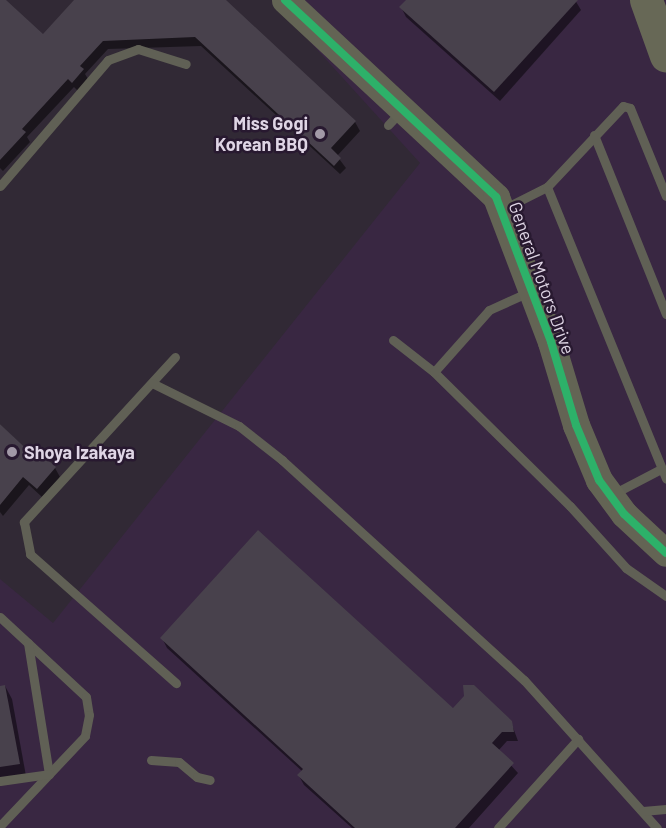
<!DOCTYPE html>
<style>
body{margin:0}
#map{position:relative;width:666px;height:828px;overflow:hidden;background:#312935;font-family:Barlow,sans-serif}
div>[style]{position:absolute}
.built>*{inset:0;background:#392742}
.shadow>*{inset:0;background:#0007}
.building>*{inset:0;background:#48414c}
.lane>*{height:9px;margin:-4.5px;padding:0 4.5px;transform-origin:4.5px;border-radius:4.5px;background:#606055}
.secondary>*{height:27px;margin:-13.5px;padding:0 13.5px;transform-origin:13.5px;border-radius:13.5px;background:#636454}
.highway>*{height:33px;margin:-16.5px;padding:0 16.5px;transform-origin:16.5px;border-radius:16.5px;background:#676856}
.cycleway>*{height:8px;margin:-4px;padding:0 4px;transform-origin:4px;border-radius:4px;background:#2db169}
.dots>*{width:16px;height:16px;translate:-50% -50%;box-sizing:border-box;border:3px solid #281930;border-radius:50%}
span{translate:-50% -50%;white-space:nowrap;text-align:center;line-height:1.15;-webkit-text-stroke:5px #281930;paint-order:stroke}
.poi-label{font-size:18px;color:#dfd5e5;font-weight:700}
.right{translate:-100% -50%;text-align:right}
.left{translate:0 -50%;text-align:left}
.street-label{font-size:18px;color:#dfd5e5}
</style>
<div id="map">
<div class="built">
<i style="clip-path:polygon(272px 0,666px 0,666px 828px,0 828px,0 579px,53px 623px,420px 163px)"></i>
</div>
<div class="shadow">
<i style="clip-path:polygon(0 0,43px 36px,76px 0,224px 0,355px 122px,360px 131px,337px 156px,346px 168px,340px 174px,201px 46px,108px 49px,85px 74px,88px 79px,78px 91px,74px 87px,27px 137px,30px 142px,3px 171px,0 168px)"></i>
<i style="clip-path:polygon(408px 0,575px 0,581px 10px,500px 101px,406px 17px,401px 7px)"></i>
<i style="clip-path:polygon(0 424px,38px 462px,55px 468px,60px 477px,42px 497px,29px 485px,3px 516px,0 512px)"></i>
<i style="clip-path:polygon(162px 638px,511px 722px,518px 741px,507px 741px,498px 751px,518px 773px,469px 828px,352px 828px,304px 785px,299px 776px,303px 772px,167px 648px)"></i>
<i style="clip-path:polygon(5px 686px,12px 699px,26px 776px,0 780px,0 687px)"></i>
</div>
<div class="building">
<i style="clip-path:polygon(0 0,6px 0,43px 34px,74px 0,226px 0,356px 121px,331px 148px,341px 158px,334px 166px,195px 37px,103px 41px,80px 66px,84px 69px,72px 83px,68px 79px,22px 129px,26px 132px,0 160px)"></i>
<i style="clip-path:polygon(406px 0,578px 0,494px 92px,399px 7px)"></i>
<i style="clip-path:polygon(0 424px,38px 460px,42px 455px,56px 467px,37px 489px,23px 477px,0 505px)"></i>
<i style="clip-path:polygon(258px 530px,453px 708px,464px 696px,463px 685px,474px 685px,512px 721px,514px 732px,502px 732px,492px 743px,514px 763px,455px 828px,355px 828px,297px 775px,303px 769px,160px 638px)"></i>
<i style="clip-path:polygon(5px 685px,20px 764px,0 767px,0 686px)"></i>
</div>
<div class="lane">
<i style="left:388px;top:125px;width:19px;rotate:-47deg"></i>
<i style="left:594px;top:135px;width:193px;rotate:68.1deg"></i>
<i style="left:0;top:186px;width:166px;rotate:-49.4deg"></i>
<i style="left:108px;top:60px;width:32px;rotate:-20deg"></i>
<i style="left:138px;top:49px;width:50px;rotate:17.4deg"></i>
<i style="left:547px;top:187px;width:315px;rotate:67.8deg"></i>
<i style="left:503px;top:209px;width:49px;rotate:-26.6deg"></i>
<i style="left:547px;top:187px;width:111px;rotate:-46.8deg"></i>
<i style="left:623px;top:106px;width:7px;rotate:16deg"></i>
<i style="left:630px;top:108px;width:95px;rotate:67.8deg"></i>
<i style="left:393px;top:340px;width:52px;rotate:38deg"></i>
<i style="left:434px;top:372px;width:191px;rotate:44.6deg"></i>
<i style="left:570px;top:506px;width:84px;rotate:47.9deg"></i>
<i style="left:626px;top:568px;width:49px;rotate:35deg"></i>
<i style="left:175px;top:357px;width:224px;rotate:132.5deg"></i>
<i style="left:24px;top:522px;width:33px;rotate:79deg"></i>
<i style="left:30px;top:554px;width:195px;rotate:41.5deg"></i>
<i style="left:434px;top:372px;width:83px;rotate:-48.4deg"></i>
<i style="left:489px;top:310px;width:44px;rotate:-24.2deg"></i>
<i style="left:152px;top:383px;width:97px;rotate:26.3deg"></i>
<i style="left:239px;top:426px;width:55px;rotate:38.3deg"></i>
<i style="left:282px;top:460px;width:327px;rotate:42.3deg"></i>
<i style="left:524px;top:680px;width:199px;rotate:48.1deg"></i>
<i style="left:613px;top:494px;width:54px;rotate:-27.5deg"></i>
<i style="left:0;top:617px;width:117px;rotate:42.9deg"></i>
<i style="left:86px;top:697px;width:18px;rotate:81deg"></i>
<i style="left:89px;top:715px;width:21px;rotate:101deg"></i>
<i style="left:85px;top:736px;width:124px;rotate:133.4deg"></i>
<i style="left:28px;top:643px;width:133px;rotate:80.9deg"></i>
<i style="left:151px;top:760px;width:28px;rotate:4deg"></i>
<i style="left:179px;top:762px;width:23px;rotate:40deg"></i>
<i style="left:197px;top:777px;width:13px;rotate:13deg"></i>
<i style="left:0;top:781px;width:49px;rotate:-8.1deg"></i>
<i style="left:643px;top:811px;width:23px;rotate:-5deg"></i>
<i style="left:498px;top:828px;width:120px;rotate:-48deg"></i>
</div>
<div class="secondary">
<i style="left:285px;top:0;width:289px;rotate:43deg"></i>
<i style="left:496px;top:197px;width:155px;rotate:69.2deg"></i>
<i style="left:551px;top:342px;width:87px;rotate:73.2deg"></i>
<i style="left:576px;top:425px;width:60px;rotate:67.3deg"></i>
<i style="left:599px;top:480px;width:42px;rotate:53.7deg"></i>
<i style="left:624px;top:514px;width:57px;rotate:42.9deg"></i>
</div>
<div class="highway">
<i style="left:646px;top:0;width:59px;rotate:70.3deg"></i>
</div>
<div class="cycleway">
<i style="left:285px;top:0;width:289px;rotate:43deg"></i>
<i style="left:496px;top:197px;width:155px;rotate:69.2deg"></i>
<i style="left:551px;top:342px;width:87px;rotate:73.2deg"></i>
<i style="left:576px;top:425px;width:60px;rotate:67.3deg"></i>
<i style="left:599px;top:480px;width:42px;rotate:53.7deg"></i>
<i style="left:624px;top:514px;width:57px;rotate:42.9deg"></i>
</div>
<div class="dots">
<i style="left:320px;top:134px;background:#a299a7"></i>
<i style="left:12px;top:452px;background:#a299a7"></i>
</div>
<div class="poi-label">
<span class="right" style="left:308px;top:134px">Miss Gogi<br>Korean BBQ</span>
<span class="left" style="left:24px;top:452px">Shoya Izakaya</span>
</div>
<div class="street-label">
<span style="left:542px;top:278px;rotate:70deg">General Motors Drive</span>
</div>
</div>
